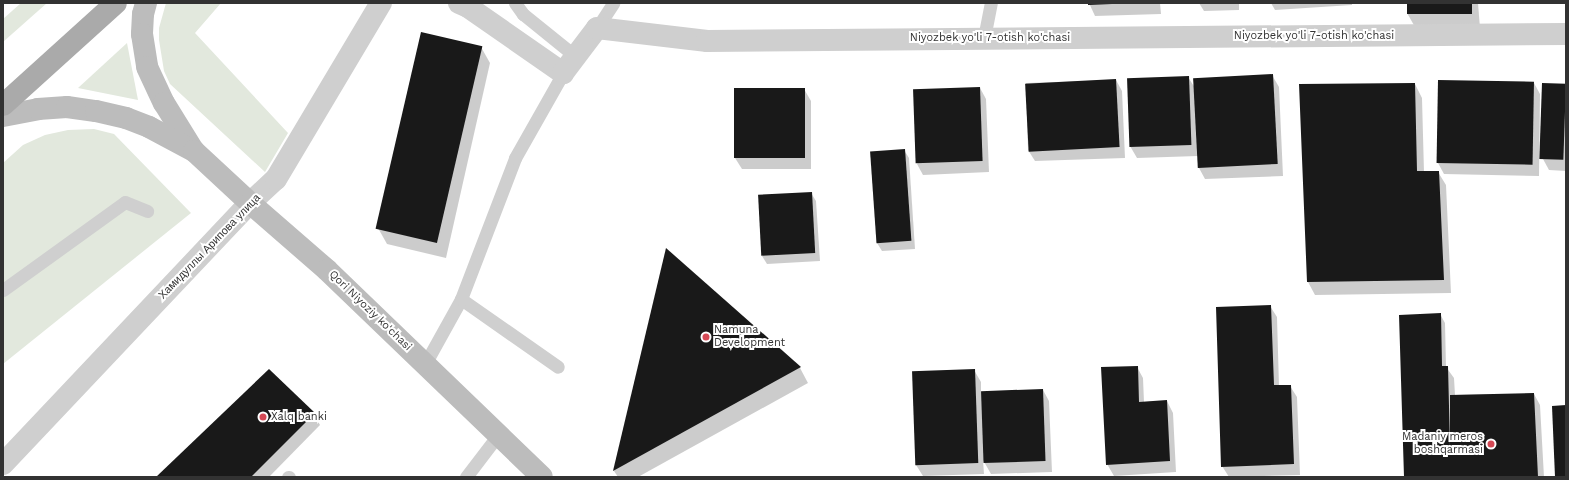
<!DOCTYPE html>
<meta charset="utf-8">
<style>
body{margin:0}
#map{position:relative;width:1569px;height:480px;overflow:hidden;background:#fff;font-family:"Work Sans",sans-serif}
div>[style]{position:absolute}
.green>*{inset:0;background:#e2e8dd}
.shadow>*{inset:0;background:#0003}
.building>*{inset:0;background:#191919;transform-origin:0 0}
.lane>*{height:13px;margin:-6.5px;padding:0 6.5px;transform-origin:6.5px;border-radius:6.5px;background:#cfcfcf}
.street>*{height:22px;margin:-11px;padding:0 11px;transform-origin:11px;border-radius:11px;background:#cfcfcf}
.secondary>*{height:22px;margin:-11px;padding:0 11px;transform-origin:11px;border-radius:11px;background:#bcbcbc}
.primary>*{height:22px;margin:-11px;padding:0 11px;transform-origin:11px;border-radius:11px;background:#aaa}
.dots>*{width:11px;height:11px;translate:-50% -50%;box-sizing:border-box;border:2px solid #fff;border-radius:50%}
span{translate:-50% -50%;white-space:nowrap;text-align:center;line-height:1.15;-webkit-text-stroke:4px #fff;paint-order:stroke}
.street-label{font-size:11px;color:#323232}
.poi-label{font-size:11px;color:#323232}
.left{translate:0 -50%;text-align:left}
.right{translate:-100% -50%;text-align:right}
.frame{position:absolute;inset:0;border:4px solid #323232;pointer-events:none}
</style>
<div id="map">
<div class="green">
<i style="clip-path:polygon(21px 3px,47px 3px,3px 42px,3px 19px)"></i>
<i style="clip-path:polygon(166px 3px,221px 3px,195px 33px,288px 133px,265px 172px,170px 84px,164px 71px,159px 40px,159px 28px)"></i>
<i style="clip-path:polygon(127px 43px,138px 100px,78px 88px)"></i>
<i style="clip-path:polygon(94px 129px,114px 134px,191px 213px,3px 364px,3px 163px,23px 145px,45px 135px,68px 130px)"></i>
</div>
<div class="shadow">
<i style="clip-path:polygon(1089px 3px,1160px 3px,1161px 14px,1095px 16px)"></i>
<i style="clip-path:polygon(1199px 3px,1239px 3px,1239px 10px,1204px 11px)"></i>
<i style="clip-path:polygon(1271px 3px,1352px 3px,1352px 5px,1275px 10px)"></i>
<i style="clip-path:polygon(1408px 3px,1478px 3px,1480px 28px,1415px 27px,1407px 13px)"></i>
<i style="clip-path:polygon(481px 47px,490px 63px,446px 258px,387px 244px,378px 228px)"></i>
<i style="clip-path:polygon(1272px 75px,1279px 87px,1283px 176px,1205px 179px,1199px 168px,1198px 156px,1137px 158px,1130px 146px,1188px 77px,1195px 88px)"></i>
<i style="clip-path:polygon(1116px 80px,1122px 91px,1125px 158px,1035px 161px,1028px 150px,1026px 83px)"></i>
<i style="clip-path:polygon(1534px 83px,1540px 94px,1539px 176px,1444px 174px,1438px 163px)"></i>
<i style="clip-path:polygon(1415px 84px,1422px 98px,1424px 172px,1438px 172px,1446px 185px,1451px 293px,1315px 295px,1308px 282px)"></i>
<i style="clip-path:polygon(1543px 84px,1566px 85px,1566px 171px,1549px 170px,1543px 159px)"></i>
<i style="clip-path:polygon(980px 88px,986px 99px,989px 172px,923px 175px,917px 164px)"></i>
<i style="clip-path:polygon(804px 89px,811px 101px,811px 169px,742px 169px,735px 158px)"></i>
<i style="clip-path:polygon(904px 150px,909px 158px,915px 249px,882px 251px,877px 243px)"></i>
<i style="clip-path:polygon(811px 193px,816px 201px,820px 261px,767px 264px,762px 256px)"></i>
<i style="clip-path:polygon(667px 250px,800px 368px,808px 383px,638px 477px,618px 477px,614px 471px)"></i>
<i style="clip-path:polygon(1270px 306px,1277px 317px,1279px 386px,1290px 386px,1297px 397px,1300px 475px,1229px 477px,1222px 466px)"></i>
<i style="clip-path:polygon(1440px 314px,1445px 323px,1446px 367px,1454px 378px,1455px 395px,1534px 394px,1540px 405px,1544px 477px,1405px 477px)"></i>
<i style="clip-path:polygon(1137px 367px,1143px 378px,1144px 402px,1167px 401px,1173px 413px,1176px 472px,1114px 476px,1107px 464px)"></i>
<i style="clip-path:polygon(974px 370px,981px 382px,981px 392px,1043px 390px,1049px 401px,1052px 472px,991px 474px,983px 460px,984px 474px,923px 476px,916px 465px)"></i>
<i style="clip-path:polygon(314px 414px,320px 425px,269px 477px,158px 477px)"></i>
</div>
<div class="building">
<i style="clip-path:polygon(1088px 3px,1112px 3px,1112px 4px,1088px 5px)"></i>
<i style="left:1407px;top:3px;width:65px;height:11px"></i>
<i style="left:421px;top:32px;width:63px;height:202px;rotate:13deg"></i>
<i style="left:1273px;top:74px;width:90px;height:80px;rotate:87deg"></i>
<i style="left:1189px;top:76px;width:69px;height:62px;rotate:88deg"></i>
<i style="left:1116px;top:79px;width:68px;height:91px;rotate:87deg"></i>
<i style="left:1438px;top:80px;width:96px;height:83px;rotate:1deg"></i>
<i style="clip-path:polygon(1415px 83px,1417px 171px,1439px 171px,1444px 280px,1307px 282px,1299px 84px)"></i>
<i style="left:1542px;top:83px;width:24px;height:76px;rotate:2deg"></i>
<i style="left:980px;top:87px;width:74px;height:67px;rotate:88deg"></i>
<i style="left:805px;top:88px;width:70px;height:71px;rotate:90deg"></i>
<i style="left:905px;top:149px;width:92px;height:35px;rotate:86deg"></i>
<i style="left:812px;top:192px;width:61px;height:54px;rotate:87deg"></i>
<i style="clip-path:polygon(666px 248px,801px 367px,613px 471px)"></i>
<i style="clip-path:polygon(1271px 305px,1274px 385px,1291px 385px,1294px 464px,1221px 467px,1216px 307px)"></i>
<i style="clip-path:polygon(1441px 313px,1442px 366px,1448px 366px,1450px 447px,1450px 395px,1534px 393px,1538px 477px,1404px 477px,1399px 315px)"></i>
<i style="clip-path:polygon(1138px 366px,1139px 402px,1167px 400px,1170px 461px,1106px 465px,1101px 367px)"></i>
<i style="clip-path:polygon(269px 369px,315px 413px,251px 477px,156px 477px)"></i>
<i style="left:975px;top:369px;width:94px;height:63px;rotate:88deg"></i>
<i style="left:1043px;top:389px;width:72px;height:62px;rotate:88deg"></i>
<i style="clip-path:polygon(1566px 405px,1566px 477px,1555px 477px,1552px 406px)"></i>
</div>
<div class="lane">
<i style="left:515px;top:3px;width:14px;rotate:54deg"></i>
<i style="left:523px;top:14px;width:67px;rotate:38.9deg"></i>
<i style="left:597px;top:28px;width:30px;rotate:-57deg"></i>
<i style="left:984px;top:38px;width:36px;rotate:-79deg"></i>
<i style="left:3px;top:290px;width:150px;rotate:-35.8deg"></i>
<i style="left:125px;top:202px;width:24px;rotate:22deg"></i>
<i style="left:461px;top:299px;width:118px;rotate:35deg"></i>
<i style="left:425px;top:364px;width:74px;rotate:-61deg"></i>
<i style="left:461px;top:299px;width:151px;rotate:-69deg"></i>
<i style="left:515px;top:158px;width:98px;rotate:-60.5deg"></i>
<i style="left:288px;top:477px;width:1px"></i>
<i style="left:466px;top:477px;width:53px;rotate:-52.7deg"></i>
</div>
<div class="street">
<i style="left:459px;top:3px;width:10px;rotate:24deg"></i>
<i style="left:468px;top:7px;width:116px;rotate:34.8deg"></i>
<i style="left:563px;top:73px;width:56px;rotate:-52.9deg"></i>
<i style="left:597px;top:28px;width:111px;rotate:6.7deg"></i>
<i style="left:707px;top:41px;width:859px;rotate:-0.47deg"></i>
<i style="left:3px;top:464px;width:359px;rotate:-46.6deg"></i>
<i style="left:250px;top:203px;width:35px;rotate:-43deg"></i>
<i style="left:276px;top:179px;width:205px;rotate:-59.2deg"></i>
</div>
<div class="secondary">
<i style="left:146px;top:3px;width:11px;rotate:105deg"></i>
<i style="left:143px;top:14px;width:20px;rotate:93deg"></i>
<i style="left:142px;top:34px;width:33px;rotate:81deg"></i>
<i style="left:147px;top:67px;width:40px;rotate:65deg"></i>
<i style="left:164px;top:103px;width:55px;rotate:58.3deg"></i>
<i style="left:3px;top:116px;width:36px;rotate:-11deg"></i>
<i style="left:38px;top:109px;width:29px;rotate:-4deg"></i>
<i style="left:67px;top:107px;width:29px;rotate:8deg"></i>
<i style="left:96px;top:111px;width:31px;rotate:13deg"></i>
<i style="left:126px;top:118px;width:25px;rotate:21deg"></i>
<i style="left:149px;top:127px;width:51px;rotate:28.1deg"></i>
<i style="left:194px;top:151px;width:76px;rotate:42.9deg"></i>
<i style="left:250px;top:203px;width:102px;rotate:41deg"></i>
<i style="left:327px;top:270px;width:298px;rotate:43.9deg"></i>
</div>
<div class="primary">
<i style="left:3px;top:105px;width:152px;rotate:-42.1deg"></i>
</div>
<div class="dots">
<i style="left:706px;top:337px;background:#d54955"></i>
<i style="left:263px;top:417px;background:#d54955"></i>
<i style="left:1491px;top:444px;background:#d54955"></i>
</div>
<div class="street-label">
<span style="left:1314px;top:36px">Niyozbek yo'li 7-otish ko'chasi</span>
<span style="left:990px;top:38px">Niyozbek yo'li 7-otish ko'chasi</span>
<span style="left:210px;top:247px;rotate:-46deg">Хамидуллы Арипова улица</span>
<span style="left:370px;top:311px;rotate:44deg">Qori Niyoziy ko'chasi</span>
</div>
<div class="poi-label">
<span class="left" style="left:714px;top:337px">Namuna<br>Development</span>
<span class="left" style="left:271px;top:417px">Xalq banki</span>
<span class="right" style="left:1483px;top:444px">Madaniy meros<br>boshqarmasi</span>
</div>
<div class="frame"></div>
</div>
